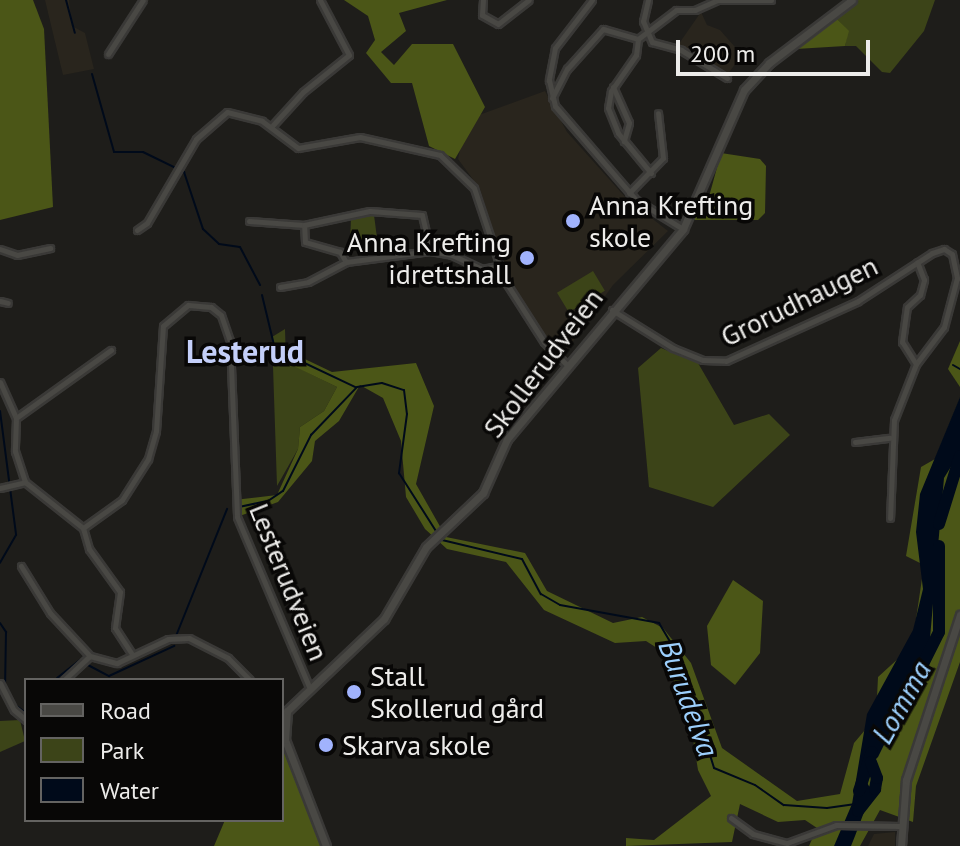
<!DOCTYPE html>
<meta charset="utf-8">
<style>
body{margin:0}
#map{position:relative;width:960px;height:846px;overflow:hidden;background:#1e1d1a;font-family:"PT Sans",sans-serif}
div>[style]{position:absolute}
.built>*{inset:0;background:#29251d}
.green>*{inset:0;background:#3c4418;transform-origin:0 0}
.forest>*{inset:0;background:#4b5617}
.water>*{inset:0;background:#000a1a}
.stream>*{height:2px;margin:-1px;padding:0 1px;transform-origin:1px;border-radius:1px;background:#000a1a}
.river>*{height:12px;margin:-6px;padding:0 6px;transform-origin:6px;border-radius:6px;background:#000a1a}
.roads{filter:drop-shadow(2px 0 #3a3937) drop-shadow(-2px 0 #3a3937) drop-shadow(0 2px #3a3937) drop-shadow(0 -2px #3a3937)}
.minor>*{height:5px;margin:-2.5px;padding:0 2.5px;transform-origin:2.5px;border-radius:2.5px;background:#494844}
.tertiary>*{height:7px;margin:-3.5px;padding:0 3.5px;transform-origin:3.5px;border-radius:3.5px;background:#494844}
.secondary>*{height:7px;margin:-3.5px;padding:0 3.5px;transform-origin:3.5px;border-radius:3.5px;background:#494844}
.dots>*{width:22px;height:22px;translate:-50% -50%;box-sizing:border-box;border:4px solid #080706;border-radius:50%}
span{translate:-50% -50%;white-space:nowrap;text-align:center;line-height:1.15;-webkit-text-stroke:7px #080706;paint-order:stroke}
.poi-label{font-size:28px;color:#edecea}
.left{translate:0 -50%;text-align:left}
.right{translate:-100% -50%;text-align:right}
.street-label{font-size:28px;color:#edecea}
.water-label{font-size:30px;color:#9ccffc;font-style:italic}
.quarter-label{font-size:32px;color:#c4cff9;font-weight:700}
.legend{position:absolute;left:24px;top:678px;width:260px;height:144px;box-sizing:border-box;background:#080706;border:2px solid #646361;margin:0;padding:10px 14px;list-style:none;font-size:24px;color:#edecea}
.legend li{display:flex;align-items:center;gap:16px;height:40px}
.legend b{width:40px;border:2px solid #646361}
.scale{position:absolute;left:676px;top:40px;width:194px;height:36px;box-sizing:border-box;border:4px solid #edecea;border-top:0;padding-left:10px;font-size:24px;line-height:28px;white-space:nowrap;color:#edecea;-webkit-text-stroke:6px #080706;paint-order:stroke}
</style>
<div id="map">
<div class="built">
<i style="clip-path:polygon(45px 0,69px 0,72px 26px,85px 33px,94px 69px,63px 75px)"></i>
<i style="clip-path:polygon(701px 12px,707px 25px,720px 30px,742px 55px,727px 75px,678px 45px)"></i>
<i style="clip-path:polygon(545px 91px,567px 132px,626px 198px,668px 231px,613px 285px,564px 354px,548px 341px,506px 273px,480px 189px,458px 159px,464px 131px,479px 115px)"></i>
<i style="clip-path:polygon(895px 832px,895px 846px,868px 846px,874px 834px)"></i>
</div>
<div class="green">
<i style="clip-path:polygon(857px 0,935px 0,924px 31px,890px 73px,882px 72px,856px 46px,845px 46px,848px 31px,837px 19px)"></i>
<i style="clip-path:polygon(374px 215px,377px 238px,350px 243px,351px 218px)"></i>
<i style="left:593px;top:271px;width:23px;height:42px;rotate:59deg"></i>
<i style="clip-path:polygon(285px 329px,286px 362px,337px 387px,324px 411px,300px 427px,298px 449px,277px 486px,272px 337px)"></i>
<i style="clip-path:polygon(661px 348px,698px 363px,734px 425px,769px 414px,790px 435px,713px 507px,649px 487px,638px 368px)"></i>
<i style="clip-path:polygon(20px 720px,25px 741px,0 752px,0 721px)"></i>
</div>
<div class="forest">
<i style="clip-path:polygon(0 0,33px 0,44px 29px,53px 207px,0 220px)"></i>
<i style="clip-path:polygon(344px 0,447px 0,399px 13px,406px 31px,381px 52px,394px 65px,412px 44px,453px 44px,485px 107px,455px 159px,429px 146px,412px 83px,391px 83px,366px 53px,375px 40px,368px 16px)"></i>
<i style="clip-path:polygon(837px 19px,849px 31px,845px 46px,796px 49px)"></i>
<i style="clip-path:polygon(721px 153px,760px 159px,766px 166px,765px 213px,758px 220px,694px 220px,710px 193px)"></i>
<i style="clip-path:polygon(960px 341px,960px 387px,948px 369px)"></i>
<i style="clip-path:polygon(288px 351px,332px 372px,416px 363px,434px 406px,416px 484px,446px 537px,525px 553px,547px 591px,613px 623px,642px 617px,663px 628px,691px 663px,722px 748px,797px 801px,840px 794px,854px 743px,876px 717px,878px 677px,912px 646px,924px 565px,906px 556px,921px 467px,935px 459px,960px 398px,960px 662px,916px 786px,913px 822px,880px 810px,860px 846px,809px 846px,817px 828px,805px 820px,778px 822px,740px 804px,732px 842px,626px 846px,626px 838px,654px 840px,711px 796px,698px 770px,688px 709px,657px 648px,646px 641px,615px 643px,544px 610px,506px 562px,447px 549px,425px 529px,406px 497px,401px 441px,383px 398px,360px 385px,339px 421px,315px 441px,312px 461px,278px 502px,237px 517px,234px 500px,277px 495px,298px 449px,300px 427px,324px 411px,337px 387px,285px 362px)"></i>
<i style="clip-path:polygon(733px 580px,763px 601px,760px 653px,735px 685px,711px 665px,707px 626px)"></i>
<i style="clip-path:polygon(282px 709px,287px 711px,283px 728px,324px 846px,214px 846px,225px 820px,282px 820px)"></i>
</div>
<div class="water">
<i style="clip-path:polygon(960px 397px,960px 452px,944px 478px,930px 638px,921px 670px,878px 757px,861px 773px,872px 791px,855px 836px,851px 846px,834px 846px,852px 804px,867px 714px,913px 630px,923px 589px,916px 532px,920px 494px)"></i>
</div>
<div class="stream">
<i style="left:66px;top:0;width:34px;rotate:75deg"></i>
<i style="left:92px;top:74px;width:81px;rotate:74.2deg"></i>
<i style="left:114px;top:152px;width:29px"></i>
<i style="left:143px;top:152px;width:46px;rotate:26deg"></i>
<i style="left:184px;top:172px;width:60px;rotate:71.6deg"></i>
<i style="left:203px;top:229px;width:22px;rotate:43deg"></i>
<i style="left:219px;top:244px;width:21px;rotate:8deg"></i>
<i style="left:240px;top:247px;width:43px;rotate:62.2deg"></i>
<i style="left:262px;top:295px;width:56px;rotate:76.5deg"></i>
<i style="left:275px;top:349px;width:89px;rotate:25.4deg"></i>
<i style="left:953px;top:365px;width:8px;rotate:30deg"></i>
<i style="left:0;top:411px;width:125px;rotate:82.6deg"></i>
<i style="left:16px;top:535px;width:32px;rotate:120deg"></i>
<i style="left:239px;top:507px;width:30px;rotate:-12deg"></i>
<i style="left:268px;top:501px;width:18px;rotate:-34deg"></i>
<i style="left:283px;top:491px;width:63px;rotate:-63.4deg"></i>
<i style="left:311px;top:435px;width:66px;rotate:-46.2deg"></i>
<i style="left:357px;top:387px;width:25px;rotate:-9deg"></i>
<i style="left:382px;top:383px;width:23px;rotate:18deg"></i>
<i style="left:404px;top:390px;width:24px;rotate:83deg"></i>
<i style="left:407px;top:414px;width:60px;rotate:97.7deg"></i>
<i style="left:399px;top:473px;width:69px;rotate:57.5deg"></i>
<i style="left:442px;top:540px;width:82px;rotate:13.4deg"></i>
<i style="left:522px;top:559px;width:40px;rotate:62deg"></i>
<i style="left:541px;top:594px;width:22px;rotate:30deg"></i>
<i style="left:560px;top:605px;width:101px;rotate:10.3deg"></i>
<i style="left:659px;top:623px;width:43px;rotate:59.3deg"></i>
<i style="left:681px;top:660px;width:113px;rotate:73deg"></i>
<i style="left:714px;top:768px;width:44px;rotate:22.5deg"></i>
<i style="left:755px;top:785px;width:35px;rotate:35deg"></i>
<i style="left:784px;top:805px;width:43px;rotate:4deg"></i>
<i style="left:827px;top:808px;width:27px;rotate:-8deg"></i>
<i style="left:0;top:623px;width:11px;rotate:56deg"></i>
<i style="left:6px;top:632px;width:56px;rotate:91deg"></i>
<i style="left:176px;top:636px;width:137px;rotate:-68.1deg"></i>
<i style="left:86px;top:664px;width:26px;rotate:28deg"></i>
<i style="left:109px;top:676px;width:72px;rotate:-24.8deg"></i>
<i style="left:57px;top:678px;width:29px;rotate:-38deg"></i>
<i style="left:14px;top:704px;width:15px;rotate:37deg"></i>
</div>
<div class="river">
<i style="left:939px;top:524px;width:71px;rotate:-72.8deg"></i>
<i style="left:916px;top:678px;width:51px;rotate:-63.4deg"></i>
<i style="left:939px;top:632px;width:86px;rotate:-90deg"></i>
<i style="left:859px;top:791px;width:41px;rotate:-71.6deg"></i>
<i style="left:858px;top:811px;width:28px;rotate:-52deg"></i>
<i style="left:875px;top:789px;width:11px;rotate:-80deg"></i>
<i style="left:877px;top:778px;width:17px;rotate:-111deg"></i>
</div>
<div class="roads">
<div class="minor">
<i style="left:483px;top:0;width:15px;rotate:94deg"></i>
<i style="left:482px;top:15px;width:18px;rotate:29deg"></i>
<i style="left:498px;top:24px;width:39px;rotate:-38deg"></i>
<i style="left:592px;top:0;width:61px;rotate:127.6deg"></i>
<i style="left:555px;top:48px;width:33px;rotate:101deg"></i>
<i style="left:549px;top:80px;width:27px;rotate:77deg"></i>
<i style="left:555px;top:106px;width:124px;rotate:49.2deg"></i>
<i style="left:636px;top:200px;width:55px;rotate:31.7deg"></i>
<i style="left:648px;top:0;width:22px;rotate:103deg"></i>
<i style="left:643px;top:21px;width:23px;rotate:67deg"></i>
<i style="left:652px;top:42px;width:30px;rotate:15deg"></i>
<i style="left:681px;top:50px;width:54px;rotate:31.3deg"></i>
<i style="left:638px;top:39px;width:16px;rotate:97deg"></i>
<i style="left:636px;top:55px;width:44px;rotate:124.8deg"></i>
<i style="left:611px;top:91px;width:17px;rotate:100deg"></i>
<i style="left:608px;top:108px;width:27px;rotate:68deg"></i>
<i style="left:618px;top:133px;width:52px;rotate:50.5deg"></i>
<i style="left:108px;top:54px;width:64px;rotate:-57.1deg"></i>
<i style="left:613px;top:87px;width:39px;rotate:66deg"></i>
<i style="left:629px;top:123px;width:19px;rotate:106deg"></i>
<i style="left:552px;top:98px;width:33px;rotate:-63deg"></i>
<i style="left:567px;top:69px;width:54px;rotate:-48deg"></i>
<i style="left:603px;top:29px;width:36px;rotate:16deg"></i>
<i style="left:638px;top:39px;width:48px;rotate:-37.3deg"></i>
<i style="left:676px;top:10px;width:19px"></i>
<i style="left:695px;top:10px;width:24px;rotate:-24deg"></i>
<i style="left:717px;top:0;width:54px"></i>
<i style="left:272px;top:126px;width:46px;rotate:-47.6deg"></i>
<i style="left:303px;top:92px;width:59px;rotate:-38.8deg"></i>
<i style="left:349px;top:55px;width:62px;rotate:-117.8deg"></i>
<i style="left:629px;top:193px;width:49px;rotate:-45.8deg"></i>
<i style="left:663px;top:158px;width:45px;rotate:-96.3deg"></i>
<i style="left:249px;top:221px;width:55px;rotate:4.2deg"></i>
<i style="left:137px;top:230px;width:12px;rotate:-35deg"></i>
<i style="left:147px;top:223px;width:97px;rotate:-59.7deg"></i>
<i style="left:196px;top:139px;width:41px;rotate:-41.1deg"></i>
<i style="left:227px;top:112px;width:36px;rotate:14deg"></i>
<i style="left:262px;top:121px;width:45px;rotate:36.9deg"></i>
<i style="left:298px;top:148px;width:63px;rotate:-10.1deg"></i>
<i style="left:360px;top:137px;width:82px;rotate:12.7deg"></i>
<i style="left:440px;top:155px;width:47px;rotate:44.1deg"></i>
<i style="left:474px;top:188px;width:98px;rotate:71.6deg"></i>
<i style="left:505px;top:281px;width:72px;rotate:57.4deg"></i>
<i style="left:544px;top:342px;width:34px;rotate:45deg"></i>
<i style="left:0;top:249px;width:18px;rotate:19deg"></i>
<i style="left:17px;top:255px;width:34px;rotate:-12deg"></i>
<i style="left:346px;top:262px;width:12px;rotate:-121deg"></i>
<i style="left:340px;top:252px;width:36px;rotate:-164deg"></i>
<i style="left:305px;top:242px;width:17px;rotate:-93deg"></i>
<i style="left:304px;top:225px;width:67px;rotate:-12deg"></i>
<i style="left:370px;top:211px;width:52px;rotate:4.4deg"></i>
<i style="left:422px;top:215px;width:37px;rotate:77deg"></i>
<i style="left:280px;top:287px;width:28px;rotate:-10deg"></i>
<i style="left:308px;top:282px;width:43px;rotate:-27.8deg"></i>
<i style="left:346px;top:262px;width:85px;rotate:-7.5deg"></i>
<i style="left:430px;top:251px;width:22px;rotate:10deg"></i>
<i style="left:452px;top:255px;width:33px;rotate:25deg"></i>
<i style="left:482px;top:269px;width:16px;rotate:-11deg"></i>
<i style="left:0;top:301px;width:8px;rotate:14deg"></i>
<i style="left:612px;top:310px;width:72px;rotate:31.9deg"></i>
<i style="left:673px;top:348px;width:32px;rotate:22deg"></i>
<i style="left:703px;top:360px;width:23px;rotate:2deg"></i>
<i style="left:726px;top:361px;width:145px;rotate:-24.4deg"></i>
<i style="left:858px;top:301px;width:88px;rotate:-33deg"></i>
<i style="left:932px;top:253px;width:13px;rotate:-18deg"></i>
<i style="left:944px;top:249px;width:9px;rotate:32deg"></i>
<i style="left:952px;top:254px;width:25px;rotate:78deg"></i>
<i style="left:957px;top:278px;width:51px;rotate:104.9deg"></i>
<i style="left:944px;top:327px;width:46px;rotate:127.1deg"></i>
<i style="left:916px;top:364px;width:60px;rotate:111.4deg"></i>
<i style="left:894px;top:420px;width:98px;rotate:92.3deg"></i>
<i style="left:916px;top:364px;width:26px;rotate:-122deg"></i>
<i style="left:902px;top:342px;width:35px;rotate:-82deg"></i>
<i style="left:907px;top:307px;width:18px;rotate:-43deg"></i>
<i style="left:920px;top:295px;width:16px;rotate:-75deg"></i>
<i style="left:924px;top:280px;width:19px;rotate:-111deg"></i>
<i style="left:0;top:382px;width:39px;rotate:66deg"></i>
<i style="left:16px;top:418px;width:33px;rotate:92deg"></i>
<i style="left:15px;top:451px;width:33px;rotate:72deg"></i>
<i style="left:25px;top:482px;width:74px;rotate:38.4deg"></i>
<i style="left:83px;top:528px;width:22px;rotate:74deg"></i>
<i style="left:89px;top:549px;width:53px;rotate:54.2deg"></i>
<i style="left:120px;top:592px;width:36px;rotate:98deg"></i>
<i style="left:115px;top:628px;width:31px;rotate:57deg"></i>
<i style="left:16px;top:418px;width:117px;rotate:-35.6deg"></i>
<i style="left:855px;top:442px;width:35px;rotate:-7deg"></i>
<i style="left:0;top:488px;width:26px;rotate:-13deg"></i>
<i style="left:83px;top:528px;width:48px;rotate:-35.7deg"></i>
<i style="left:122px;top:500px;width:49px;rotate:-57.6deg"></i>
<i style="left:148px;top:459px;width:29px;rotate:-74deg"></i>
<i style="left:156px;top:431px;width:105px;rotate:-86.2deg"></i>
<i style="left:163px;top:326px;width:33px;rotate:-40deg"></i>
<i style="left:188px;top:305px;width:23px;rotate:5deg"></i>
<i style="left:211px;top:307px;width:13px;rotate:39deg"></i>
<i style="left:221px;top:315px;width:28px;rotate:71deg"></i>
<i style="left:230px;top:341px;width:176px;rotate:87.7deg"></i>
<i style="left:237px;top:517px;width:185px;rotate:67deg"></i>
<i style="left:21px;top:566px;width:55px;rotate:58.3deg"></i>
<i style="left:50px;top:613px;width:59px;rotate:47.1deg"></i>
<i style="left:90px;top:656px;width:28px;rotate:15deg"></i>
<i style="left:117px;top:663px;width:56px;rotate:-25.2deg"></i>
<i style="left:168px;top:639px;width:21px;rotate:-3deg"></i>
<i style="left:189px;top:638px;width:44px;rotate:27.1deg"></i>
<i style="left:228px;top:658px;width:31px;rotate:45deg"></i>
<i style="left:64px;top:680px;width:35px;rotate:-43deg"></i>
<i style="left:0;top:683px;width:30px;rotate:63deg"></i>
<i style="left:14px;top:710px;width:16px;rotate:40deg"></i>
<i style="left:731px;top:818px;width:27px;rotate:36deg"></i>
<i style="left:753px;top:834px;width:35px;rotate:15deg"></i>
<i style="left:787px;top:843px;width:52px;rotate:-20.2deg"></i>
<i style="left:836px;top:825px;width:64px;rotate:0.9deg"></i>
</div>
<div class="tertiary">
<i style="left:326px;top:846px;width:114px;rotate:-111.1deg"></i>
<i style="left:285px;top:740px;width:29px;rotate:-86deg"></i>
<i style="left:287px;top:711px;width:134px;rotate:-43.5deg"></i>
<i style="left:384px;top:619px;width:83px;rotate:-59.7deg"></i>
<i style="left:426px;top:547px;width:79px;rotate:-43.5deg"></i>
<i style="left:483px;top:493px;width:59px;rotate:-66deg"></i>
<i style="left:507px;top:439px;width:274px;rotate:-50deg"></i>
<i style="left:683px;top:229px;width:152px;rotate:-66.3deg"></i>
<i style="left:744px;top:90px;width:37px;rotate:-47deg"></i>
<i style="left:769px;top:63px;width:104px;rotate:-37.2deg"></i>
</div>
<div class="secondary">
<i style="left:901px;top:846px;width:66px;rotate:-85.7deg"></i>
<i style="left:906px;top:780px;width:174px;rotate:-71.9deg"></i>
</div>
</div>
<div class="dots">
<i style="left:573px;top:221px;background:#a1b3fd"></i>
<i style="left:527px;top:258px;background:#a1b3fd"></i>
<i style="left:354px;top:692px;background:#a1b3fd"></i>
<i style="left:326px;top:745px;background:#a1b3fd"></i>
</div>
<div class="poi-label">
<span class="left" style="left:589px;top:221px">Anna Krefting<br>skole</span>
<span class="right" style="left:511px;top:258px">Anna Krefting<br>idrettshall</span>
<span class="left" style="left:370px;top:692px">Stall<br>Skollerud gård</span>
<span class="left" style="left:342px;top:745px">Skarva skole</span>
</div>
<div class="street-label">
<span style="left:799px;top:301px;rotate:-26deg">Grorudhaugen</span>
<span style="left:543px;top:363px;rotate:-53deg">Skollerudveien</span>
<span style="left:289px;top:582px;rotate:68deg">Lesterudveien</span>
</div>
<div class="water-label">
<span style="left:689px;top:698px;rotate:70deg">Burudelva</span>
<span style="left:901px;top:702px;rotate:-61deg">Lomma</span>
</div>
<div class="quarter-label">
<span style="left:245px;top:351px">Lesterud</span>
</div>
<ul class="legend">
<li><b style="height:10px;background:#494844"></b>Road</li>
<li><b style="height:22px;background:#3c4418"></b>Park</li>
<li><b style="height:22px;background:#000a1a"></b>Water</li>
</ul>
<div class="scale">200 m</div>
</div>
